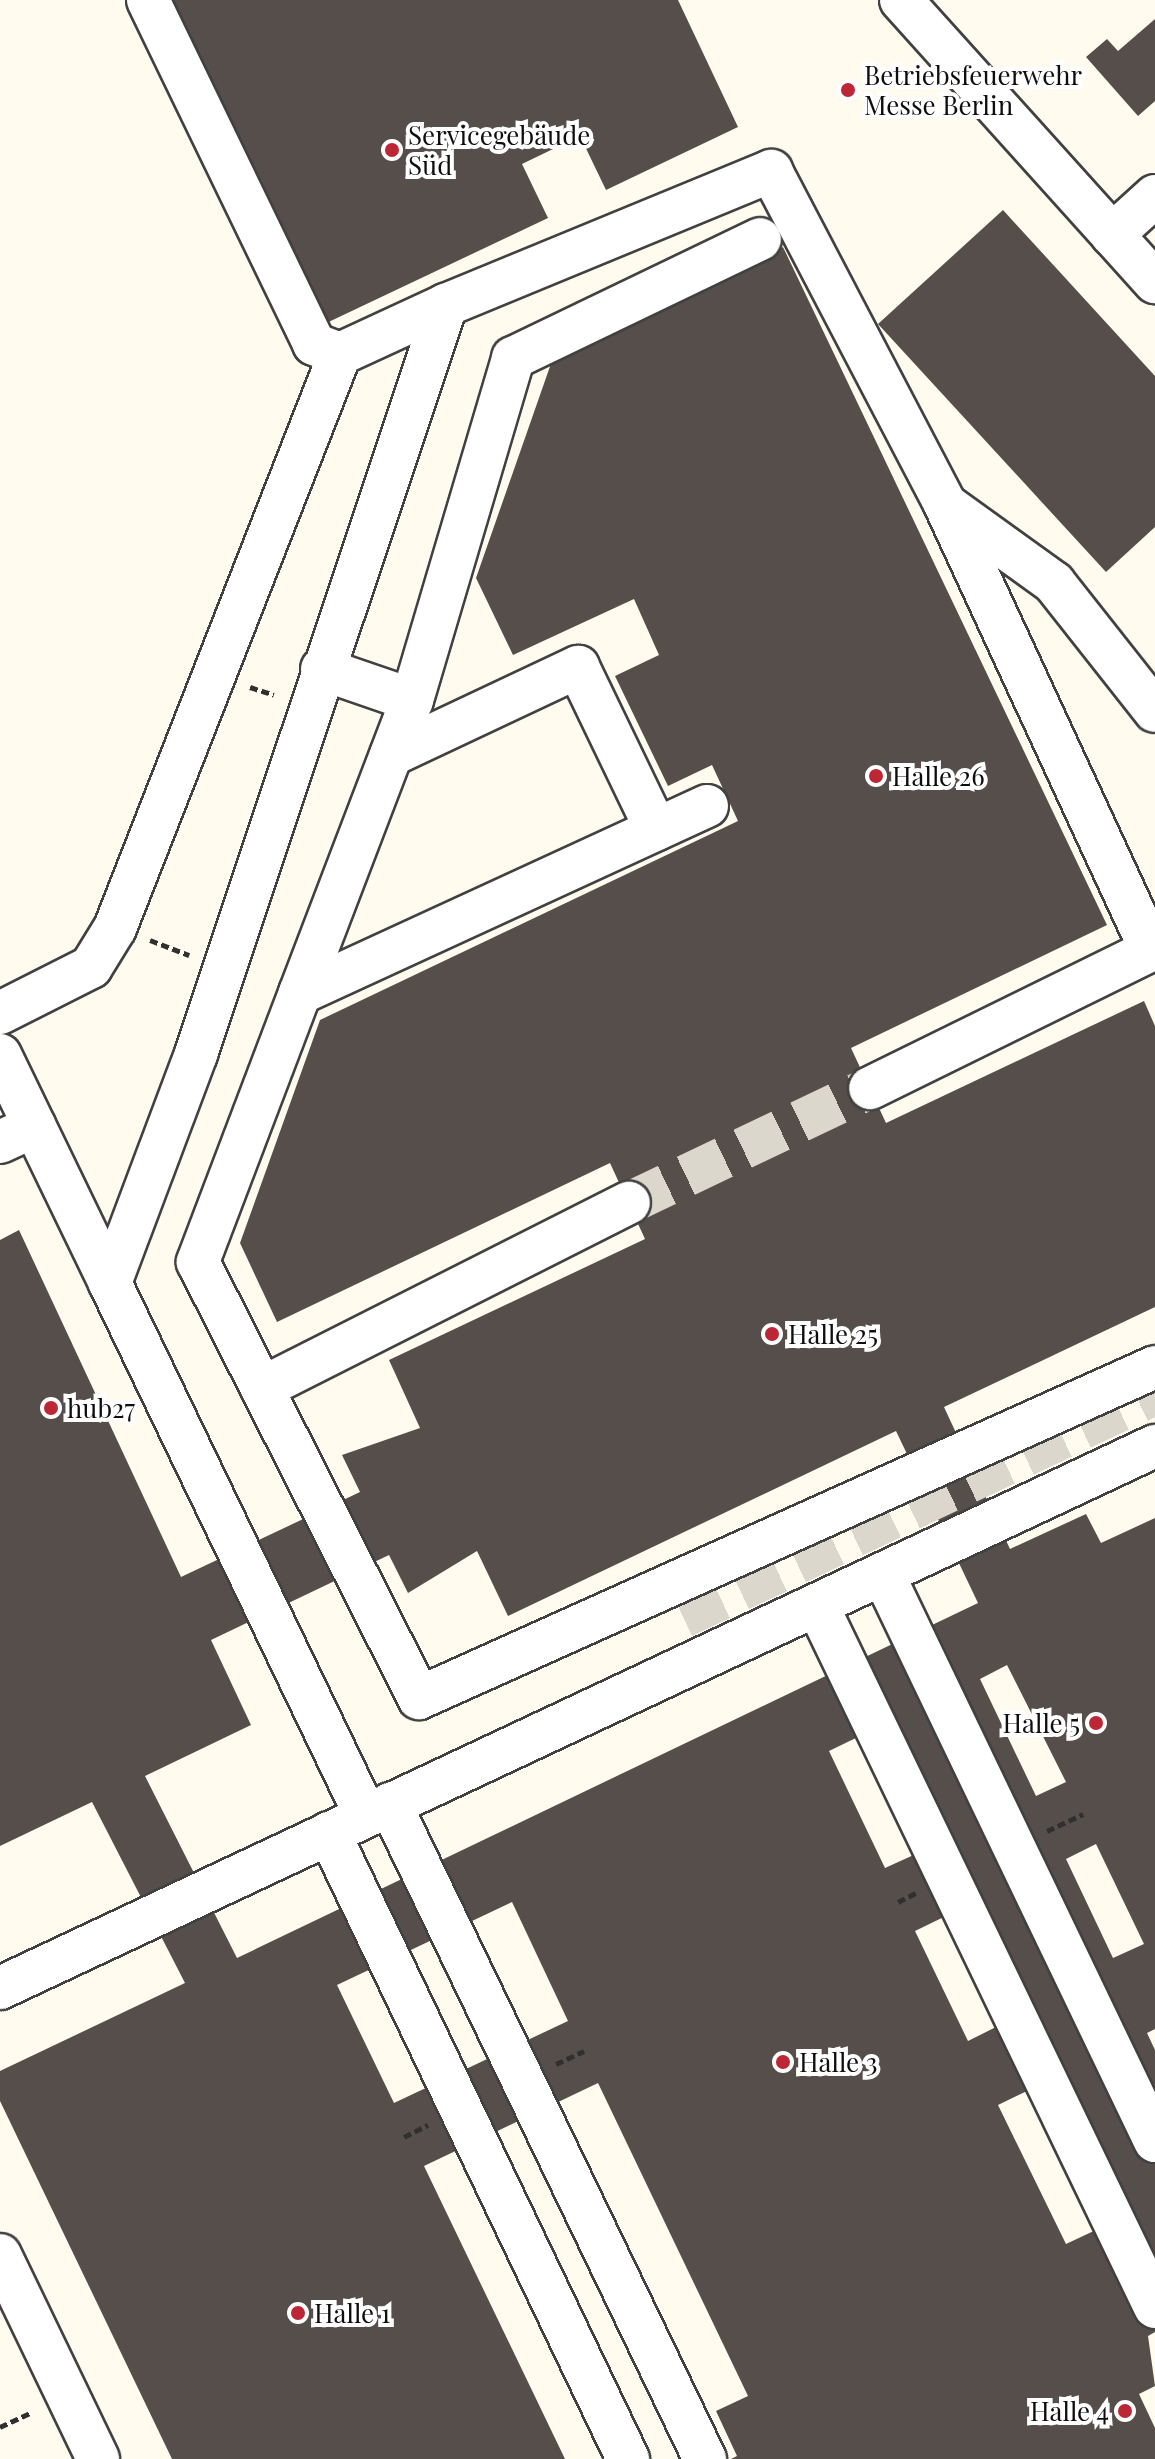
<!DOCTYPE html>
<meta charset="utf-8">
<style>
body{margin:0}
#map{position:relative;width:1155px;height:2459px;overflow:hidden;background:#fffbef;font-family:"Playfair Display",serif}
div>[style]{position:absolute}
.building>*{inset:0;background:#564e4a}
.minor-tunnel>*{height:42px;margin-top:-21px;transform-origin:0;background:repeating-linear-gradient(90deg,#dbd7cd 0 42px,transparent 0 63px)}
.path>*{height:5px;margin-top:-2.5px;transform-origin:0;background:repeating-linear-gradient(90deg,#303030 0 8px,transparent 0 12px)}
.roads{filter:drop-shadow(2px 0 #414141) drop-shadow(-2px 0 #414141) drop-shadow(0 2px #414141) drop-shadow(0 -2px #414141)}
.minor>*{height:42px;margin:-21px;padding:0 21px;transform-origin:21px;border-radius:21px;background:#fff}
.dots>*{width:22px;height:22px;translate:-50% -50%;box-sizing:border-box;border:4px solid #fff;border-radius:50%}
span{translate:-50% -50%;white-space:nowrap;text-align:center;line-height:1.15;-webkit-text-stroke:8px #fff;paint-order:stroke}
.poi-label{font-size:26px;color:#0e0e0e}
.left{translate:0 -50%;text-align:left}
.right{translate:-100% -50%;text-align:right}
</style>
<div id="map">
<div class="building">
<i style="clip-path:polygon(162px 0,678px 0,738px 127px,606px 190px,580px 136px,522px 164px,548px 218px,318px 327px)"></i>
<i style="clip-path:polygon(1155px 19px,1155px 101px,1138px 116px,1086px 57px,1107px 39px,1118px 51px)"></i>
<i style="clip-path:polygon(1003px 210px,1155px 376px,1155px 527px,1106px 572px,878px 324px)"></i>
<i style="clip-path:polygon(evenodd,783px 247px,1107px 925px,851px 1048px,886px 1123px,1144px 1001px,1155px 1026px,1155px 1307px,944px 1407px,1010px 1549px,1086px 1514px,1101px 1543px,1155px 1518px,1155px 2029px,1147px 2033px,1155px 2050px,1155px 2332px,1148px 2336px,1155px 2386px,1139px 2394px,1155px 2428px,1155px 2459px,731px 2459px,737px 2456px,716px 2411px,748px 2396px,598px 2083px,424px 2166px,565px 2459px,172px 2459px,0 2101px,0 2071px,185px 1983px,92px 1802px,0 1846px,0 1240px,19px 1230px,181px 1577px,360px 1492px,342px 1455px,420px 1428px,389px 1360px,645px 1239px,610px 1163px,277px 1322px,240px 1243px,320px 1020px,738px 821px,712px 765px,668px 786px,615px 676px,659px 655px,634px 599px,513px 655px,476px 578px,554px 355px,783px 247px,896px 1431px,978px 1603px,237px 1958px,145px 1776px,251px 1725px,211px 1640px,389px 1555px,408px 1593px,477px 1551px,508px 1616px,896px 1431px,783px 247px,1007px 1665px,1066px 1782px,1036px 1796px,980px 1679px,1007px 1665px,783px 247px,862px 1735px,918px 1853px,885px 1868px,829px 1751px,862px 1735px,783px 247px,1096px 1844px,1144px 1944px,1113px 1958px,1066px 1859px,1096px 1844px,783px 247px,512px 1902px,568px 2021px,394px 2103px,337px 1985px,512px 1902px,783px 247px,950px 1914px,1002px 2024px,968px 2041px,915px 1931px,950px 1914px,783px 247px,1031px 2089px,1098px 2229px,1066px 2244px,998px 2105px,1031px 2089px)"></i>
</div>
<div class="minor-tunnel">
<i style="left:629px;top:1203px;width:267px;rotate:-25.5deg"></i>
<i style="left:683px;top:1617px;width:522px;rotate:-25.29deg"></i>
</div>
<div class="path">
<i style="left:250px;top:687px;width:25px;rotate:18deg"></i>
<i style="left:150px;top:940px;width:42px;rotate:21deg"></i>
<i style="left:1047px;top:1831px;width:40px;rotate:-25deg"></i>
<i style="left:898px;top:1902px;width:20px;rotate:-27deg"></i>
<i style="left:556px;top:2064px;width:31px;rotate:-25deg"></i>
<i style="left:404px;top:2137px;width:27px;rotate:-27deg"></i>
<i style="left:0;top:2427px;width:35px;rotate:-25deg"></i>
</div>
<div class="roads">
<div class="minor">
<i style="left:148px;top:0;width:382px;rotate:64.2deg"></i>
<i style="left:314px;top:344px;width:28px;rotate:21deg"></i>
<i style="left:901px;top:0;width:380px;rotate:48deg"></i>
<i style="left:1112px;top:235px;width:58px;rotate:-42.2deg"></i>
<i style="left:946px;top:505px;width:133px;rotate:35.8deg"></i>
<i style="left:1054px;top:583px;width:163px;rotate:51.7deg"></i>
<i style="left:322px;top:669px;width:95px;rotate:19deg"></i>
<i style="left:391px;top:755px;width:207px;rotate:-25.2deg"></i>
<i style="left:578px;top:667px;width:180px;rotate:64.3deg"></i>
<i style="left:707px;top:806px;width:448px;rotate:155.3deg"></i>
<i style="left:300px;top:993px;width:314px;rotate:-69.1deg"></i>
<i style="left:412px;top:700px;width:357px;rotate:-73.5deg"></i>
<i style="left:513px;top:358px;width:274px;rotate:-25.7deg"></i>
<i style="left:300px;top:993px;width:288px;rotate:110.8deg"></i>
<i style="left:198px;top:1262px;width:489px;rotate:63.1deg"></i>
<i style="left:419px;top:1698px;width:807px;rotate:-24.21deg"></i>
<i style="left:0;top:1013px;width:102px;rotate:-26.8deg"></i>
<i style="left:91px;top:967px;width:46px;rotate:-58.4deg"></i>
<i style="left:115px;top:928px;width:617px;rotate:-68.6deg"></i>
<i style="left:340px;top:354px;width:117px;rotate:-24.8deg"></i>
<i style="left:0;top:1055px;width:253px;rotate:64.2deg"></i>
<i style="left:0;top:1142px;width:38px;rotate:-25deg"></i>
<i style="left:262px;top:1388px;width:411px;rotate:-26.8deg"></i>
<i style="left:883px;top:1574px;width:629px;rotate:64.37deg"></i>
<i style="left:817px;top:1605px;width:779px;rotate:64.29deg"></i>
<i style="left:390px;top:1804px;width:727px;rotate:64.32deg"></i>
<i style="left:366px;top:1816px;width:591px;rotate:-115.65deg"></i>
<i style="left:110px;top:1283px;width:245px;rotate:-69.4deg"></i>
<i style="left:196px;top:1054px;width:790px;rotate:-71.54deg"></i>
<i style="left:446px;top:305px;width:352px;rotate:-22.4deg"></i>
<i style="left:771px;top:171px;width:376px;rotate:62.4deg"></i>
<i style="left:945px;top:504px;width:491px;rotate:65.2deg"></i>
<i style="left:1151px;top:950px;width:313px;rotate:153.8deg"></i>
<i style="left:329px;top:1833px;width:694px;rotate:64.47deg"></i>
<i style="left:0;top:1988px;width:1276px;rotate:-25.14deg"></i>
<i style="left:0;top:2255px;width:226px;rotate:64.3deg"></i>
</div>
</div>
<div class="dots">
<i style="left:848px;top:90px;background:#bd2635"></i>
<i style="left:392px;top:150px;background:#bd2635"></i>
<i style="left:876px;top:776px;background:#bd2635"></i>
<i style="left:772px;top:1334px;background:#bd2635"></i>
<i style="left:51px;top:1408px;background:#bd2635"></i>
<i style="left:1096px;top:1723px;background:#bd2635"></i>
<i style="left:783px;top:2062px;background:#bd2635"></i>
<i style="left:298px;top:2313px;background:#bd2635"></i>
<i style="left:1125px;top:2411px;background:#bd2635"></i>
</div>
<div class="poi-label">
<span class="left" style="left:864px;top:90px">Betriebsfeuerwehr<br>Messe Berlin</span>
<span class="left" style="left:408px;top:150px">Servicegebäude<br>Süd</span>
<span class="left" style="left:892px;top:776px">Halle 26</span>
<span class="left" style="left:788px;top:1334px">Halle 25</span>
<span class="left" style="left:67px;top:1408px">hub27</span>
<span class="right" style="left:1080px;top:1723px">Halle 5</span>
<span class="left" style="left:799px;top:2062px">Halle 3</span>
<span class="left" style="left:314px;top:2313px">Halle 1</span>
<span class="right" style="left:1109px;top:2411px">Halle 4</span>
</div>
</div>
